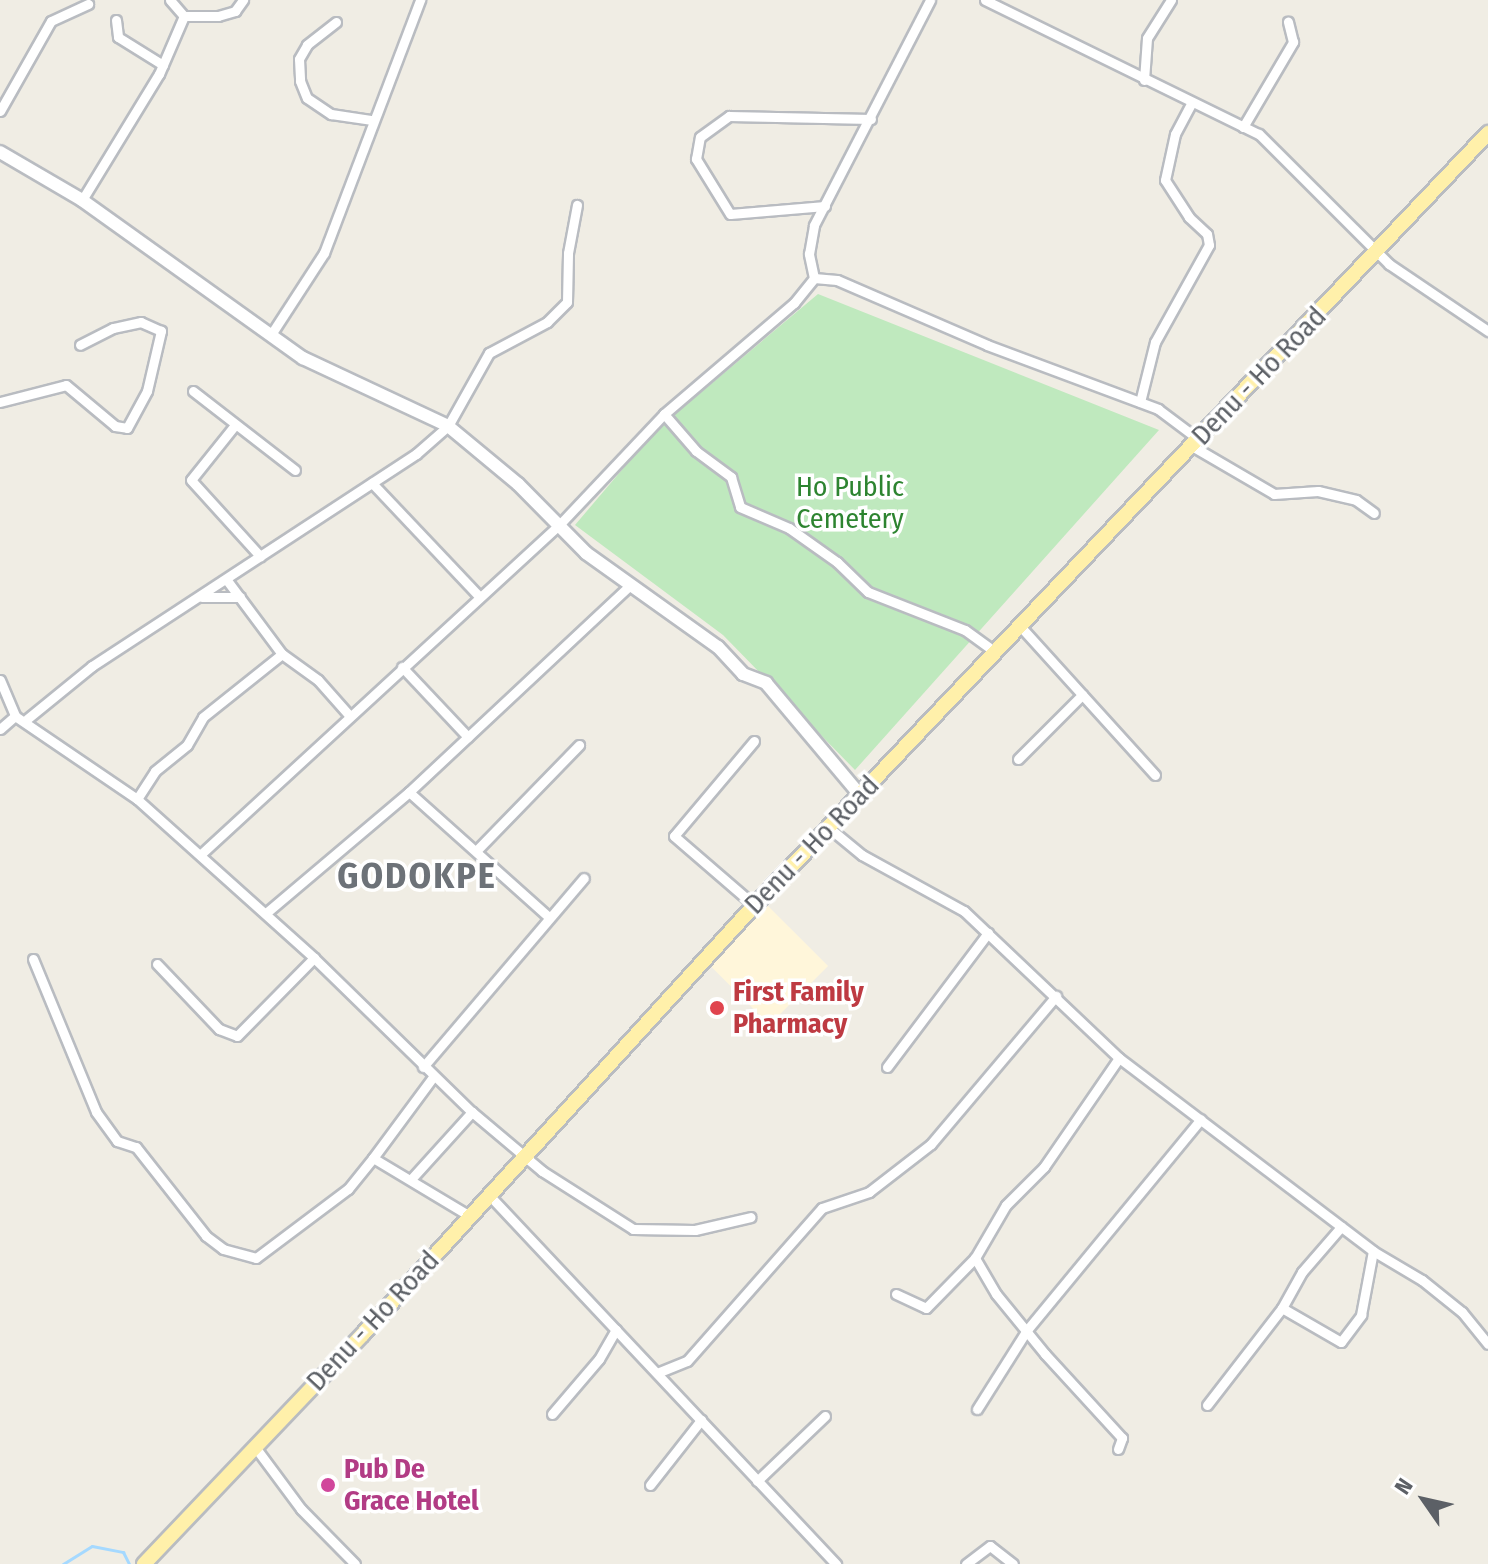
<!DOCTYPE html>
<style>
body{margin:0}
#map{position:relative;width:1488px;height:1564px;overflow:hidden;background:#f0ede4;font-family:"Fira Sans Condensed",sans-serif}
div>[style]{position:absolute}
.commercial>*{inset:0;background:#fff6da;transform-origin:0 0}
.green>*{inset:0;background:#bfe9be}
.stream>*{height:3px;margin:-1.5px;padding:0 1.5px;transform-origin:1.5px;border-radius:1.5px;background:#a5d9ff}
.roads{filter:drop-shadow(2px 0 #b9bcc1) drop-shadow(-2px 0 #b9bcc1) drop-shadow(0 2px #b9bcc1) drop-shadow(0 -2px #b9bcc1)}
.street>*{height:9px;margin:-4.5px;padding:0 4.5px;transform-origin:4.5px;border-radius:4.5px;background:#fff}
.secondary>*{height:12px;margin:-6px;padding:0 6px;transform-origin:6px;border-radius:6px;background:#fff}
.primary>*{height:14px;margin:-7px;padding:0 7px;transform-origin:7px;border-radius:7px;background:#fff0aa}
.dots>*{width:22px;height:22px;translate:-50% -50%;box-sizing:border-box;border:4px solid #fff;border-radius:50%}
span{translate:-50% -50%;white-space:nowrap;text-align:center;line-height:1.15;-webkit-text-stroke:7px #fff;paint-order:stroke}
.street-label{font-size:28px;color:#5c6066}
.park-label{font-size:28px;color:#2d8430}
.health-label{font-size:28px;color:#be3a42;font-weight:700}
.left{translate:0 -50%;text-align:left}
.hotel-label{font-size:28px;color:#b23c85;font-weight:700}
.district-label{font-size:36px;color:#6d7278;font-weight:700;letter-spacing:2px}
.north{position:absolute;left:1384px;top:1460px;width:80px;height:80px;-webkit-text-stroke:6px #fff;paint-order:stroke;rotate:304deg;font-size:22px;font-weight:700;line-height:32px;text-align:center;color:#5c6066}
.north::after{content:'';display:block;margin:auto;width:28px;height:36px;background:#5c6066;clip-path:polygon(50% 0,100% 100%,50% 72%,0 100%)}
</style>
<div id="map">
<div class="commercial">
<i style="left:768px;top:906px;width:85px;height:83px;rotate:45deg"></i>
</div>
<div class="green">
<i style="clip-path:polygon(818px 294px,1159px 430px,855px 770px,723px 635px,575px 525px,655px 431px)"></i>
</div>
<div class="stream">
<i style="left:63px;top:1564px;width:34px;rotate:-32deg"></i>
<i style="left:92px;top:1546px;width:32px;rotate:11deg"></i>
<i style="left:123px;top:1552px;width:13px;rotate:63deg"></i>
</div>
<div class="roads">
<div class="street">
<i style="left:170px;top:0;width:21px;rotate:49deg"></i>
<i style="left:985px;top:0;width:305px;rotate:26.1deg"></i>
<i style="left:1259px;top:134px;width:184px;rotate:45deg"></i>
<i style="left:1389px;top:264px;width:120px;rotate:34.1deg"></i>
<i style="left:184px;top:16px;width:34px"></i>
<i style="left:218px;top:16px;width:18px;rotate:-16deg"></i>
<i style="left:235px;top:11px;width:14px;rotate:-54deg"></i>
<i style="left:116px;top:20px;width:17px;rotate:83deg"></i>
<i style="left:118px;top:37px;width:53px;rotate:31.9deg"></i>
<i style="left:336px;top:22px;width:37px;rotate:142deg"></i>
<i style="left:307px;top:45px;width:16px;rotate:120deg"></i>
<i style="left:299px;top:59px;width:22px;rotate:87deg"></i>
<i style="left:300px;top:81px;width:18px;rotate:68deg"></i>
<i style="left:307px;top:98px;width:29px;rotate:34deg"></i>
<i style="left:331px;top:114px;width:40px;rotate:8.5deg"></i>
<i style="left:1144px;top:80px;width:42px;rotate:-85.9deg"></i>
<i style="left:1147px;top:38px;width:45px;rotate:-57.7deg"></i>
<i style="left:0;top:111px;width:103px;rotate:-60.5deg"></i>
<i style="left:51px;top:21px;width:41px;rotate:-24.7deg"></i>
<i style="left:1243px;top:127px;width:99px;rotate:-59.5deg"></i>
<i style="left:1293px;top:42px;width:21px;rotate:-104deg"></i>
<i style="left:82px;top:200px;width:148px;rotate:-58.6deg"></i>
<i style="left:159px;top:74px;width:63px;rotate:-66.7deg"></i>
<i style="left:825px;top:206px;width:95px;rotate:175.2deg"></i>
<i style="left:730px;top:214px;width:65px;rotate:-121.7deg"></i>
<i style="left:696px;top:159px;width:22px;rotate:-80deg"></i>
<i style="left:700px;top:137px;width:36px;rotate:-36deg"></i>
<i style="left:729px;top:116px;width:142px;rotate:1.2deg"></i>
<i style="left:814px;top:278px;width:23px;rotate:5deg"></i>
<i style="left:837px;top:280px;width:163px;rotate:23.4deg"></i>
<i style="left:987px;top:345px;width:183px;rotate:20.5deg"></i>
<i style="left:1158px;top:409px;width:50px;rotate:36.9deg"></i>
<i style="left:272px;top:333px;width:95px;rotate:-57deg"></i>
<i style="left:324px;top:253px;width:271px;rotate:-69.2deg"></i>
<i style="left:193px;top:391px;width:129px;rotate:37.8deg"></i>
<i style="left:0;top:402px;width:68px;rotate:-14.4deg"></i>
<i style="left:66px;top:385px;width:64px;rotate:39.9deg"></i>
<i style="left:115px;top:426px;width:12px;rotate:9deg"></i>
<i style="left:127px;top:428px;width:42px;rotate:-61.6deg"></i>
<i style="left:147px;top:391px;width:62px;rotate:-76.9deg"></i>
<i style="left:161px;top:331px;width:22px;rotate:-156deg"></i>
<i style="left:141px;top:322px;width:29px;rotate:168deg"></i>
<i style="left:113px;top:328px;width:37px;rotate:153deg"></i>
<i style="left:1140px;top:402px;width:62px;rotate:-76deg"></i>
<i style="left:1155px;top:342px;width:111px;rotate:-60.9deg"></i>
<i style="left:1209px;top:245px;width:11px;rotate:-100deg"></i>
<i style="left:1207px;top:234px;width:25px;rotate:-137deg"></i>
<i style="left:1189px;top:217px;width:44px;rotate:-123deg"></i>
<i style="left:1165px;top:180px;width:47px;rotate:-77.7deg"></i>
<i style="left:1175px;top:134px;width:36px;rotate:-62deg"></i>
<i style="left:664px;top:414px;width:49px;rotate:49.1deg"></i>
<i style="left:696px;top:451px;width:44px;rotate:36.6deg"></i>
<i style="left:731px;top:477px;width:31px;rotate:73deg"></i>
<i style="left:740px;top:507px;width:53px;rotate:23.2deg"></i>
<i style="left:789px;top:528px;width:59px;rotate:35.3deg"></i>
<i style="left:837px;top:562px;width:43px;rotate:44.1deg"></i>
<i style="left:868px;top:592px;width:104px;rotate:21.4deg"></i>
<i style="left:965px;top:630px;width:37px;rotate:36deg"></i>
<i style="left:235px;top:425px;width:70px;rotate:128.7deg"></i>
<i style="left:191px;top:480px;width:103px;rotate:47.8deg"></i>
<i style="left:1192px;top:446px;width:95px;rotate:30.3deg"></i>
<i style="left:1274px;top:494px;width:44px;rotate:-3.9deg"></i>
<i style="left:1318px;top:491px;width:39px;rotate:13deg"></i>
<i style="left:1356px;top:500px;width:22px;rotate:36deg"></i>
<i style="left:372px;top:483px;width:156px;rotate:46.6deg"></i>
<i style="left:226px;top:579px;width:94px;rotate:53.3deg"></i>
<i style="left:202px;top:597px;width:38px"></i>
<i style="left:1020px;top:626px;width:201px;rotate:47.8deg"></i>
<i style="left:402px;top:667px;width:96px;rotate:46.7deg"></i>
<i style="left:0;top:680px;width:39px;rotate:67deg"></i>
<i style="left:15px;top:716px;width:148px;rotate:34.2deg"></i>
<i style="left:137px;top:799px;width:238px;rotate:41.9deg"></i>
<i style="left:314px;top:958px;width:221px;rotate:44.3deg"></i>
<i style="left:472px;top:1112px;width:92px;rotate:40.1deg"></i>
<i style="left:542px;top:1171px;width:108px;rotate:32.5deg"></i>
<i style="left:633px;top:1229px;width:62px;rotate:0.9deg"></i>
<i style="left:695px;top:1230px;width:57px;rotate:-13.1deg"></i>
<i style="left:27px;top:719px;width:84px;rotate:-39.2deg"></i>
<i style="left:92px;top:666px;width:387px;rotate:-33.2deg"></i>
<i style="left:416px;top:454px;width:43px;rotate:-41.2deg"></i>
<i style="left:448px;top:426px;width:84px;rotate:-60.7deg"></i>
<i style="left:489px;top:353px;width:66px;rotate:-28.1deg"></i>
<i style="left:547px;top:322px;width:28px;rotate:-45deg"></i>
<i style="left:567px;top:302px;width:49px;rotate:-88.8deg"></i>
<i style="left:568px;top:253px;width:49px;rotate:-79.4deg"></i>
<i style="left:0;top:729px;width:20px;rotate:-41deg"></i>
<i style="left:754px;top:741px;width:124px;rotate:130.1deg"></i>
<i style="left:674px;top:836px;width:106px;rotate:40.8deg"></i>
<i style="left:1018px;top:759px;width:91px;rotate:-45deg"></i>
<i style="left:409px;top:792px;width:188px;rotate:41.8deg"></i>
<i style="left:137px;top:799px;width:33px;rotate:-57deg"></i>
<i style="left:155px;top:771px;width:41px;rotate:-39.1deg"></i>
<i style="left:187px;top:745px;width:32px;rotate:-60deg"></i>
<i style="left:203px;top:717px;width:101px;rotate:-38.6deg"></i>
<i style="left:282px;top:654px;width:44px;rotate:35.8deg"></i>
<i style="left:318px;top:680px;width:48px;rotate:48.4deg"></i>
<i style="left:828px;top:827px;width:44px;rotate:39.5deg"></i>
<i style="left:862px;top:855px;width:116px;rotate:28.8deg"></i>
<i style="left:964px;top:911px;width:214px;rotate:43.5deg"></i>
<i style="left:1119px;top:1058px;width:319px;rotate:37.2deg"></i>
<i style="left:1373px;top:1251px;width:57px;rotate:30.6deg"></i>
<i style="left:1422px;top:1280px;width:51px;rotate:38.7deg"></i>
<i style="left:1462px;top:1312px;width:41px;rotate:50.9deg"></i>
<i style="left:476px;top:851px;width:148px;rotate:-45.8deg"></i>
<i style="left:200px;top:855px;width:489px;rotate:-42.6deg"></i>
<i style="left:560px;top:524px;width:151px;rotate:-46.6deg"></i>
<i style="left:664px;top:414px;width:171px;rotate:-40.5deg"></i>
<i style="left:794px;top:303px;width:32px;rotate:-51deg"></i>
<i style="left:814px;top:278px;width:25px;rotate:-102deg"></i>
<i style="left:809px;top:254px;width:29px;rotate:-80deg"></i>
<i style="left:814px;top:225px;width:253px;rotate:-62.7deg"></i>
<i style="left:266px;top:913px;width:187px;rotate:-40.2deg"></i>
<i style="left:409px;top:792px;width:303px;rotate:-43.1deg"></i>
<i style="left:33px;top:959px;width:165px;rotate:67.6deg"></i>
<i style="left:96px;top:1112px;width:36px;rotate:54deg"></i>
<i style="left:117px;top:1141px;width:20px;rotate:18deg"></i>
<i style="left:136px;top:1147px;width:113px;rotate:51.8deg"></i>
<i style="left:206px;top:1236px;width:21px;rotate:37deg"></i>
<i style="left:223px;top:1249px;width:34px;rotate:15deg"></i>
<i style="left:256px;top:1258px;width:115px;rotate:-36.9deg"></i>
<i style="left:348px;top:1189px;width:40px;rotate:-51deg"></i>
<i style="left:373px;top:1158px;width:113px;rotate:30.9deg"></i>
<i style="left:157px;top:964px;width:90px;rotate:46.4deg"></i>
<i style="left:219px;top:1029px;width:19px;rotate:21deg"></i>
<i style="left:237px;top:1036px;width:110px;rotate:-45.4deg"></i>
<i style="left:423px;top:1067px;width:248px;rotate:-49.6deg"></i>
<i style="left:887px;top:1067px;width:168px;rotate:-53deg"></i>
<i style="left:373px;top:1158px;width:101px;rotate:-53.5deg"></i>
<i style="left:413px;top:1177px;width:88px;rotate:-47.8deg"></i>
<i style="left:489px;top:1195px;width:507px;rotate:46.76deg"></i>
<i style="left:896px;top:1294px;width:33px;rotate:25deg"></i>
<i style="left:926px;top:1308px;width:70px;rotate:-45.6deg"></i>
<i style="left:1282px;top:1308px;width:68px;rotate:30deg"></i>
<i style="left:1341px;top:1342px;width:34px;rotate:-53deg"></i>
<i style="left:1361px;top:1315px;width:65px;rotate:-79.4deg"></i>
<i style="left:657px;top:1373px;width:32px;rotate:-22deg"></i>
<i style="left:687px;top:1361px;width:204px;rotate:-48.6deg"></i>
<i style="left:822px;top:1208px;width:50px;rotate:-18.8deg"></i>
<i style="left:869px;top:1192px;width:78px;rotate:-37.7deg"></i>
<i style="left:931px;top:1144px;width:194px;rotate:-49.8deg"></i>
<i style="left:1207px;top:1405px;width:123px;rotate:-52.3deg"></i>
<i style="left:1282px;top:1308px;width:41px;rotate:-60.9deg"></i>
<i style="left:1302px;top:1272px;width:60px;rotate:-49.1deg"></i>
<i style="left:977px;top:1409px;width:93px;rotate:-57.7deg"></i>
<i style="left:1027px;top:1330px;width:273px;rotate:-50.5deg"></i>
<i style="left:552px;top:1414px;width:72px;rotate:-49.5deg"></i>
<i style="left:599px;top:1359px;width:34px;rotate:-60deg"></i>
<i style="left:255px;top:1447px;width:77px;rotate:53.4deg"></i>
<i style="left:301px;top:1509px;width:77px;rotate:45.5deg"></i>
<i style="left:1118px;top:1449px;width:12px;rotate:-70deg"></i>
<i style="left:1122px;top:1438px;width:114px;rotate:-132.5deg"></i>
<i style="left:1045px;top:1354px;width:77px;rotate:-129.2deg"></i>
<i style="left:996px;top:1294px;width:42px;rotate:-120.3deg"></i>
<i style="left:975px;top:1258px;width:61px;rotate:-59.7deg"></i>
<i style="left:1006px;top:1205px;width:54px;rotate:-45deg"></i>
<i style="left:1044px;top:1167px;width:132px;rotate:-55.5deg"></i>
<i style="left:757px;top:1481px;width:94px;rotate:-43.7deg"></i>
<i style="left:650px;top:1485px;width:83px;rotate:-51.9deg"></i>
<i style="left:966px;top:1564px;width:30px;rotate:-37deg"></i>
<i style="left:990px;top:1546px;width:29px;rotate:38deg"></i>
</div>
<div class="secondary">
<i style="left:0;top:152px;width:95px;rotate:30.3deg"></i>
<i style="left:82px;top:200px;width:272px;rotate:35.6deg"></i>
<i style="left:303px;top:358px;width:160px;rotate:25.1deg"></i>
<i style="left:448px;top:426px;width:91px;rotate:39.6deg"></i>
<i style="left:518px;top:484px;width:97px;rotate:45.4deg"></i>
<i style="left:586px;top:553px;width:162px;rotate:35.5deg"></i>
<i style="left:718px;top:647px;width:37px;rotate:47deg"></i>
<i style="left:743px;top:674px;width:25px;rotate:21deg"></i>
<i style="left:766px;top:683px;width:145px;rotate:50deg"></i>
</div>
<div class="primary">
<i style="left:144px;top:1564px;width:318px;rotate:-46.4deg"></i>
<i style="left:363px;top:1334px;width:574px;rotate:-47.61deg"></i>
<i style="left:750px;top:910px;width:1072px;rotate:-46.47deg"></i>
</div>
</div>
<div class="dots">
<i style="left:717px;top:1008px;background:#e0444e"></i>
<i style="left:328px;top:1485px;background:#d1479c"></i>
</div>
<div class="street-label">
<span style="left:1259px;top:376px;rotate:-46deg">Denu - Ho Road</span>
<span style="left:812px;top:845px;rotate:-46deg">Denu - Ho Road</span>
<span style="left:373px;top:1321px;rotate:-47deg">Denu - Ho Road</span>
</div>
<div class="park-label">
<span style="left:850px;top:503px">Ho Public<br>Cemetery</span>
</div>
<div class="health-label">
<span class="left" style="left:733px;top:1008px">First Family<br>Pharmacy</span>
</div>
<div class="hotel-label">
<span class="left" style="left:344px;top:1485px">Pub De<br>Grace Hotel</span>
</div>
<div class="district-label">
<span style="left:417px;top:877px">GODOKPE</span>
</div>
<div class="north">N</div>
</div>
